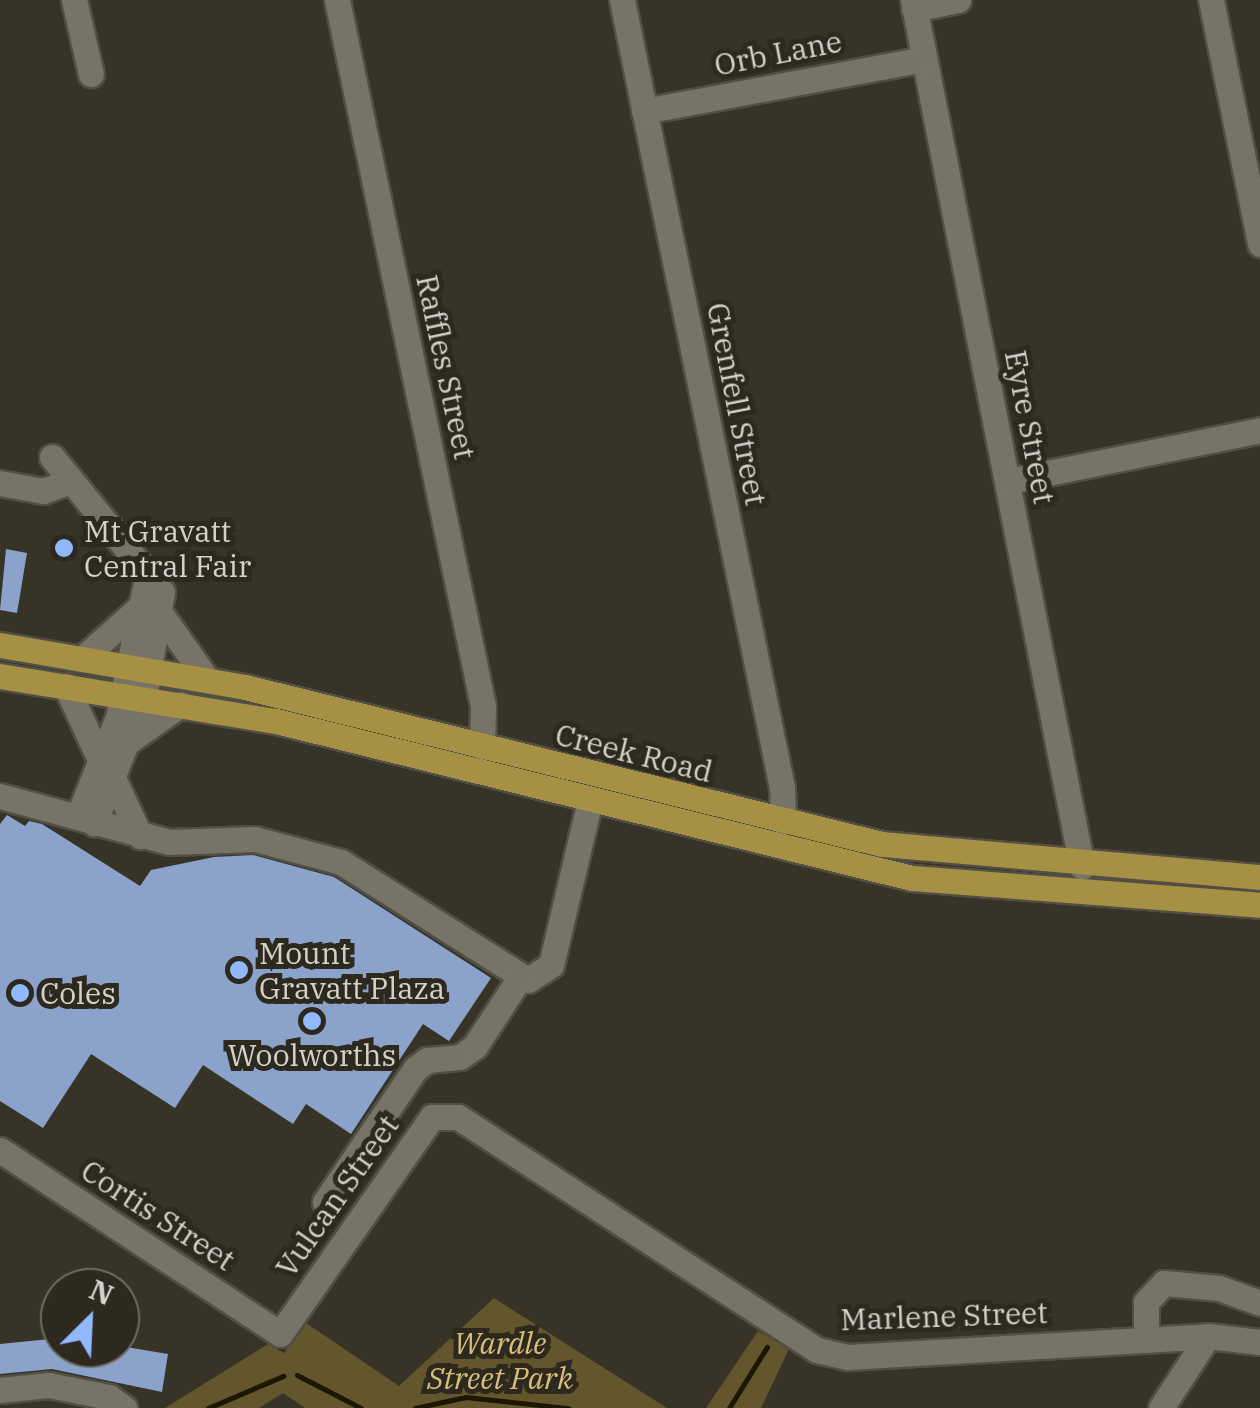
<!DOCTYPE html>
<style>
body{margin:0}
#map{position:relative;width:1260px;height:1408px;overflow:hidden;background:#373327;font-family:"IBM Plex Serif",serif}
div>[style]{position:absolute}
.green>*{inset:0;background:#63562d}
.stream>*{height:5px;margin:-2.5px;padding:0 2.5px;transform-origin:2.5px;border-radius:2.5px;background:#1d1601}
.building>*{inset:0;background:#8ba2cb}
.roads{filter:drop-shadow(2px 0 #514e44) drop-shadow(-2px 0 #514e44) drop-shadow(0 2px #514e44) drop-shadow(0 -2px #514e44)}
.minor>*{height:25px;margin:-12.5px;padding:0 12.5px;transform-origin:12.5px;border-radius:12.5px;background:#777366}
.major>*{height:25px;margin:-12.5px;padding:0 12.5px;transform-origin:12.5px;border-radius:12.5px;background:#a69043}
.dots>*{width:28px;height:28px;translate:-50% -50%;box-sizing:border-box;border:5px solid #2d291e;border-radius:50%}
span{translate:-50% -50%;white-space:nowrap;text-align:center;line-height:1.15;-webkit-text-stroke:10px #2d291e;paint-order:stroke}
.street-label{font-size:30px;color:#d3d1ca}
.poi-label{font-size:30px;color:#d3d1ca}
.left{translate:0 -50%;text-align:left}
.park-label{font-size:30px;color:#d7bf77;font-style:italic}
.north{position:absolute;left:40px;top:1268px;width:100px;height:100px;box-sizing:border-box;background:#2d291e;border:2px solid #6f6c63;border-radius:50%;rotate:24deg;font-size:28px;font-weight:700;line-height:40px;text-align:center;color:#d3d1ca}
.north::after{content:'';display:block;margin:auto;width:35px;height:45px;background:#91b8fd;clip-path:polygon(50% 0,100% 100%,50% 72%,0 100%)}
</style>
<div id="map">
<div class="green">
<i style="clip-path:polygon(494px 1298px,667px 1408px,305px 1408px,283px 1393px,259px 1408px,165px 1408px,268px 1344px,284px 1353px,306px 1323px,399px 1386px)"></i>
<i style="clip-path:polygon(758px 1331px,789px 1349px,761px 1408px,706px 1408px)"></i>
</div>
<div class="stream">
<i style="left:297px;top:1375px;width:72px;rotate:27.3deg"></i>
<i style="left:208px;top:1408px;width:82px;rotate:-23.1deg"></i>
<i style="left:415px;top:1408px;width:52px;rotate:-12.2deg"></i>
<i style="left:466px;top:1397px;width:103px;rotate:6.2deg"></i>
<i style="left:729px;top:1408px;width:72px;rotate:-58.1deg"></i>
</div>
<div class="building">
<i style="clip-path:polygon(6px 549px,27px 553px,17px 613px,0 610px)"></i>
<i style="clip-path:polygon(7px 815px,25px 826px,29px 821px,42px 824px,140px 886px,151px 870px,214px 857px,253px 855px,334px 877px,491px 978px,449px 1041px,423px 1024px,351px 1134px,306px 1104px,293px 1124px,203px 1065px,175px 1108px,91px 1054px,43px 1128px,0 1101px,0 824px)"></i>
<i style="clip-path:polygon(60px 1338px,60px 1348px,120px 1346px,168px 1354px,162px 1392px,52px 1369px,0 1374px,0 1344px)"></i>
</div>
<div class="roads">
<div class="minor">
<i style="left:74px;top:0;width:76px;rotate:77.1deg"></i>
<i style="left:337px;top:0;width:721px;rotate:78.32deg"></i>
<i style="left:483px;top:706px;width:41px;rotate:91.4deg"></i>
<i style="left:622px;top:0;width:804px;rotate:78.52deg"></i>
<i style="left:782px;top:788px;width:34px;rotate:88deg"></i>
<i style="left:913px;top:0;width:883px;rotate:78.97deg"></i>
<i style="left:1211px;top:0;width:249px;rotate:78.6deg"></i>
<i style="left:914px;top:9px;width:45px;rotate:-11.6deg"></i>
<i style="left:644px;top:111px;width:285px;rotate:-10.5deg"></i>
<i style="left:52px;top:457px;width:174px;rotate:50.8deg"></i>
<i style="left:162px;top:592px;width:108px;rotate:99.6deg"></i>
<i style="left:144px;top:698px;width:135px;rotate:111.8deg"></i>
<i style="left:1008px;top:481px;width:257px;rotate:-11.4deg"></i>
<i style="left:0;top:483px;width:44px;rotate:10.5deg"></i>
<i style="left:43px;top:491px;width:30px;rotate:-20deg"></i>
<i style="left:160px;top:613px;width:80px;rotate:54.7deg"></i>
<i style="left:83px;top:658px;width:75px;rotate:-41.8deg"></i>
<i style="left:66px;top:686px;width:84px;rotate:65.3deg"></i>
<i style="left:130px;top:740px;width:62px;rotate:-35.2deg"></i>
<i style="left:114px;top:780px;width:62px;rotate:65.1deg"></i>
<i style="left:0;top:796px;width:175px;rotate:15.2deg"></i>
<i style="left:169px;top:842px;width:86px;rotate:-2deg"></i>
<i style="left:255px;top:839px;width:89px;rotate:15deg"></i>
<i style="left:341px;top:862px;width:221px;rotate:32.3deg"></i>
<i style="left:528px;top:980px;width:27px;rotate:-33deg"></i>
<i style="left:551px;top:965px;width:170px;rotate:-76.7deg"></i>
<i style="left:78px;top:817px;width:108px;rotate:-68.2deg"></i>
<i style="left:118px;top:717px;width:147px;rotate:-78.2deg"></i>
<i style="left:0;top:1150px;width:335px;rotate:33.3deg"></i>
<i style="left:280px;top:1334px;width:265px;rotate:-55deg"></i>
<i style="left:432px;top:1117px;width:26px"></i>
<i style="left:458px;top:1117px;width:428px;rotate:33deg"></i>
<i style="left:817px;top:1350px;width:32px;rotate:13deg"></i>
<i style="left:848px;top:1357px;width:361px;rotate:-3.3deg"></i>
<i style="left:1208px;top:1336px;width:52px;rotate:6.6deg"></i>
<i style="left:325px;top:1202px;width:161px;rotate:-55.9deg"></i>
<i style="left:415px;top:1069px;width:15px;rotate:-37deg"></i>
<i style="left:427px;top:1060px;width:33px;rotate:-5deg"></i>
<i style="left:460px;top:1057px;width:19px;rotate:-36deg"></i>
<i style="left:475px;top:1046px;width:80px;rotate:-56.7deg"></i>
<i style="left:1146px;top:1340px;width:38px;rotate:-90deg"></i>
<i style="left:1146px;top:1302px;width:26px;rotate:-47deg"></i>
<i style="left:1164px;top:1283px;width:55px;rotate:5.2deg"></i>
<i style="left:1219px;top:1288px;width:44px;rotate:20.1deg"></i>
<i style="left:0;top:1390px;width:49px;rotate:-5.8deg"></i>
<i style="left:49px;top:1385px;width:61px;rotate:11.3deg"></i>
<i style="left:109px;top:1397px;width:19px;rotate:36deg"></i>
<i style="left:1161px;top:1408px;width:86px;rotate:-56.9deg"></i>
</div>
<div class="major">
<i style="left:0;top:645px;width:249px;rotate:9.7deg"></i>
<i style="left:245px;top:687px;width:656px;rotate:13.85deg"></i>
<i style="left:882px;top:844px;width:379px;rotate:5deg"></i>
<i style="left:0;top:676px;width:280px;rotate:9.3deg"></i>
<i style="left:276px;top:721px;width:655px;rotate:13.87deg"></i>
<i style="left:912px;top:878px;width:349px;rotate:4.4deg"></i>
</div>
</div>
<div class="dots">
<i style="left:64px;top:548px;background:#91b8fd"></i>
<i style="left:239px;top:970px;background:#91b8fd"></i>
<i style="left:20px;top:993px;background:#91b8fd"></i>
<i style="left:312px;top:1021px;background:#91b8fd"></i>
</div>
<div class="street-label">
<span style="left:778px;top:53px;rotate:-11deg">Orb Lane</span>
<span style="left:446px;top:367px;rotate:78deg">Raffles Street</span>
<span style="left:737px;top:404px;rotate:79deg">Grenfell Street</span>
<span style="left:1030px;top:427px;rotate:79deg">Eyre Street</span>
<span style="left:634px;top:753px;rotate:14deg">Creek Road</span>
<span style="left:337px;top:1196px;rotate:-55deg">Vulcan Street</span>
<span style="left:158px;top:1215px;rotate:33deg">Cortis Street</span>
<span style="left:944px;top:1316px;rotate:-2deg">Marlene Street</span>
</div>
<div class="poi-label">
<span class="left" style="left:84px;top:548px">Mt Gravatt<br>Central Fair</span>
<span class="left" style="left:259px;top:970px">Mount<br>Gravatt Plaza</span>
<span class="left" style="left:40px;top:993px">Coles</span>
<span style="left:312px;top:1055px">Woolworths</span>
</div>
<div class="park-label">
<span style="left:500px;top:1360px">Wardle<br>Street Park</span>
</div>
<div class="north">N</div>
</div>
